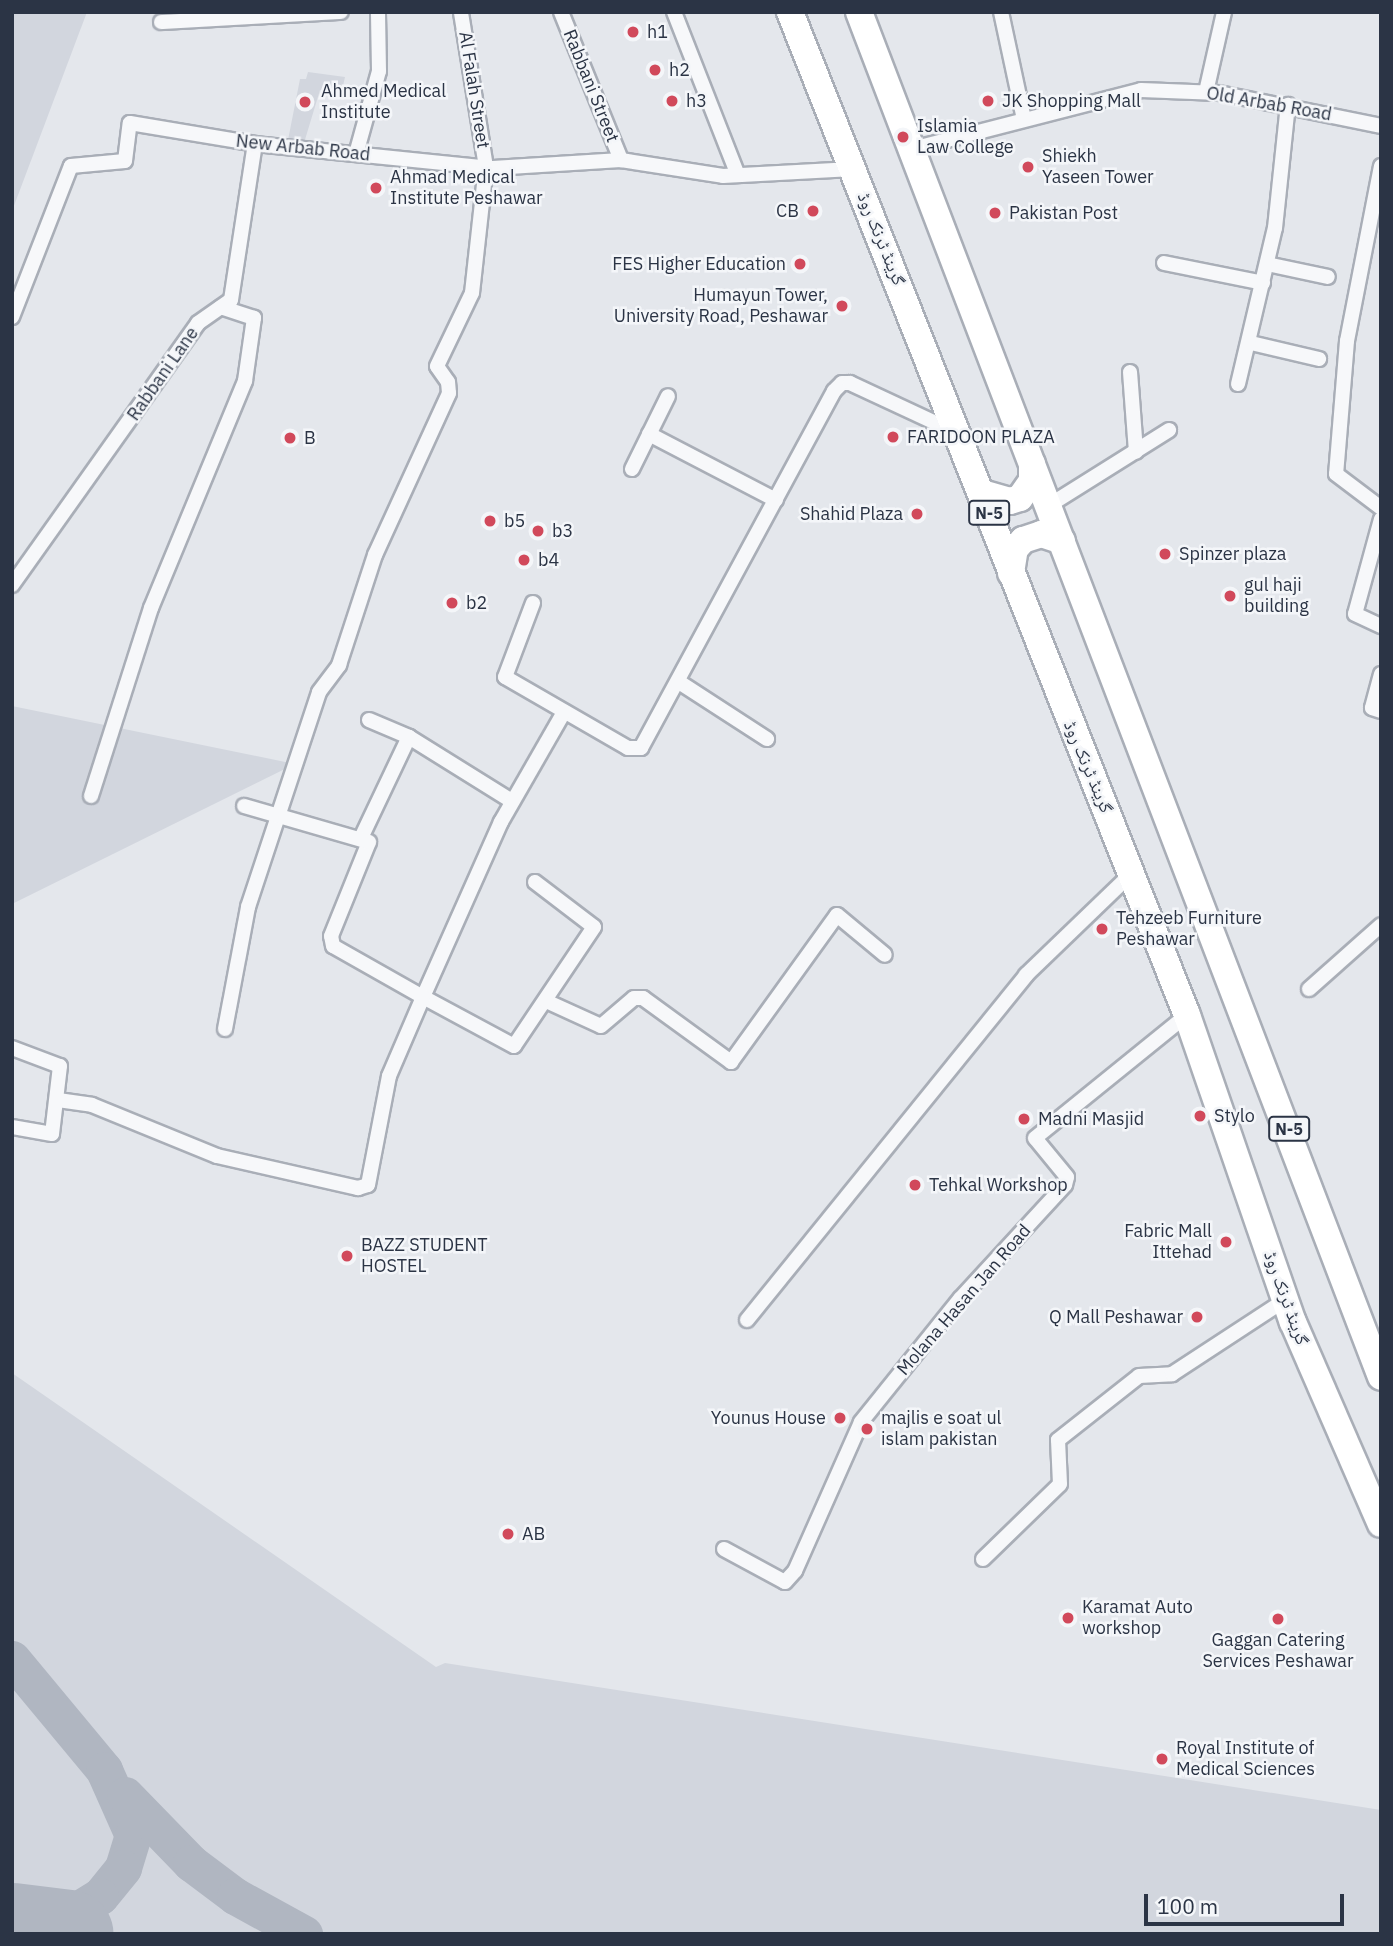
<!DOCTYPE html>
<meta charset="utf-8">
<style>
body{margin:0}
#map{position:relative;width:1393px;height:1946px;overflow:hidden;background:#e4e7ec;font-family:"IBM Plex Sans","Noto Naskh Arabic",sans-serif}
div>[style]{position:absolute}
.built>*{inset:0;background:#d2d6de}
.taxiway>*{height:37px;margin:-18.5px;padding:0 18.5px;transform-origin:18.5px;border-radius:18.5px;background:#b0b6c1}
.runway>*{height:89px;margin:-44.5px;padding:0 44.5px;transform-origin:44.5px;border-radius:44.5px;background:#b0b6c1}
.roads{filter:drop-shadow(2px 0 #a9aeb7) drop-shadow(-2px 0 #a9aeb7) drop-shadow(0 2px #a9aeb7) drop-shadow(0 -2px #a9aeb7)}
.street>*{height:14px;margin:-7px;padding:0 7px;transform-origin:7px;border-radius:7px;background:#f7f8fa}
.highway>*{height:26px;margin:-13px;padding:0 13px;transform-origin:13px;border-radius:13px;background:#fff}
.dots>*{width:19px;height:19px;translate:-50% -50%;box-sizing:border-box;border:4px solid #f4f6f9;border-radius:50%}
span{translate:-50% -50%;white-space:nowrap;text-align:center;line-height:1.15;-webkit-text-stroke:5px #f4f6f9;paint-order:stroke}
.shield-label span{padding:2px 5px;background:#f4f6f9;border:2px solid;border-radius:5px;-webkit-text-stroke-width:0}
.shield-label{font-size:16px;color:#2b3445;font-weight:700}
.poi-label{font-size:18px;color:#2b3445}
.left{translate:0 -50%;text-align:left}
.right{translate:-100% -50%;text-align:right}
.street-label{font-size:18px;color:#2b3445}
.frame{position:absolute;inset:0;border:14px solid #2b3445;pointer-events:none}
.scale{position:absolute;left:1144px;top:1894px;width:200px;height:32px;box-sizing:border-box;border:4px solid #2b3445;border-top:0;padding-left:9px;font-size:21px;line-height:24px;white-space:nowrap;color:#2b3445;-webkit-text-stroke:5px #f4f6f9;paint-order:stroke}
</style>
<div id="map">
<div class="built">
<i style="clip-path:polygon(12px 12px,87px 12px,12px 211px)"></i>
<i style="clip-path:polygon(308px 72px,345px 77px,341px 95px,320px 90px,304px 143px,288px 140px,300px 79px,306px 79px)"></i>
<i style="clip-path:polygon(12px 706px,295px 764px,12px 904px)"></i>
<i style="clip-path:polygon(12px 1373px,436px 1667px,445px 1663px,1381px 1810px,1381px 1934px,12px 1934px)"></i>
</div>
<div class="taxiway">
<i style="left:12px;top:1659px;width:144px;rotate:50.3deg"></i>
<i style="left:104px;top:1770px;width:71px;rotate:66deg"></i>
<i style="left:133px;top:1835px;width:34px;rotate:107deg"></i>
<i style="left:123px;top:1868px;width:36px;rotate:129deg"></i>
<i style="left:100px;top:1896px;width:49px;rotate:148.2deg"></i>
<i style="left:58px;top:1922px;width:36px;rotate:170deg"></i>
<i style="left:125px;top:1795px;width:95px;rotate:45.9deg"></i>
<i style="left:191px;top:1863px;width:55px;rotate:36.9deg"></i>
<i style="left:235px;top:1896px;width:79px;rotate:28.8deg"></i>
</div>
<div class="runway">
<i style="left:12px;top:1927px;width:57px;rotate:7deg"></i>
</div>
<div class="roads">
<div class="street">
<i style="left:561px;top:12px;width:160px;rotate:67.9deg"></i>
<i style="left:674px;top:12px;width:175px;rotate:68.6deg"></i>
<i style="left:1001px;top:12px;width:109px;rotate:77.9deg"></i>
<i style="left:161px;top:22px;width:180px;rotate:-3.2deg"></i>
<i style="left:1206px;top:92px;width:82px;rotate:-77.3deg"></i>
<i style="left:912px;top:149px;width:236px;rotate:-14.4deg"></i>
<i style="left:1141px;top:90px;width:78px;rotate:2.2deg"></i>
<i style="left:1219px;top:93px;width:165px;rotate:11.5deg"></i>
<i style="left:356px;top:154px;width:86px;rotate:-74.5deg"></i>
<i style="left:379px;top:71px;width:59px;rotate:-91deg"></i>
<i style="left:1381px;top:166px;width:178px;rotate:101deg"></i>
<i style="left:1347px;top:341px;width:133px;rotate:94.7deg"></i>
<i style="left:1336px;top:474px;width:56px;rotate:37.1deg"></i>
<i style="left:1164px;top:263px;width:101px;rotate:11.4deg"></i>
<i style="left:1267px;top:264px;width:62px;rotate:12deg"></i>
<i style="left:12px;top:317px;width:162px;rotate:-68.7deg"></i>
<i style="left:71px;top:166px;width:54px;rotate:-5.3deg"></i>
<i style="left:125px;top:161px;width:38px;rotate:-83deg"></i>
<i style="left:130px;top:123px;width:127px;rotate:9.5deg"></i>
<i style="left:255px;top:144px;width:239px;rotate:5.8deg"></i>
<i style="left:493px;top:168px;width:128px;rotate:-3.6deg"></i>
<i style="left:621px;top:160px;width:103px;rotate:8.9deg"></i>
<i style="left:723px;top:176px;width:130px;rotate:-3.1deg"></i>
<i style="left:1251px;top:343px;width:70px;rotate:13.2deg"></i>
<i style="left:1130px;top:372px;width:80px;rotate:85.7deg"></i>
<i style="left:1238px;top:384px;width:160px;rotate:-76.7deg"></i>
<i style="left:1275px;top:228px;width:124px;rotate:-84deg"></i>
<i style="left:649px;top:434px;width:143px;rotate:27.5deg"></i>
<i style="left:632px;top:469px;width:81px;rotate:-63.7deg"></i>
<i style="left:1048px;top:506px;width:143px;rotate:-32.1deg"></i>
<i style="left:1381px;top:519px;width:98px;rotate:105.3deg"></i>
<i style="left:1355px;top:614px;width:29px;rotate:25deg"></i>
<i style="left:12px;top:585px;width:321px;rotate:-54.6deg"></i>
<i style="left:198px;top:323px;width:40px;rotate:-34.9deg"></i>
<i style="left:231px;top:300px;width:158px;rotate:-81.3deg"></i>
<i style="left:533px;top:603px;width:79px;rotate:110.7deg"></i>
<i style="left:505px;top:677px;width:142px;rotate:30deg"></i>
<i style="left:628px;top:748px;width:13px"></i>
<i style="left:641px;top:748px;width:406px;rotate:-61.6deg"></i>
<i style="left:834px;top:391px;width:11px;rotate:-45deg"></i>
<i style="left:842px;top:383px;width:8px"></i>
<i style="left:850px;top:383px;width:116px;rotate:25deg"></i>
<i style="left:1381px;top:674px;width:35px;rotate:105deg"></i>
<i style="left:1372px;top:708px;width:9px;rotate:18deg"></i>
<i style="left:679px;top:682px;width:105px;rotate:32.9deg"></i>
<i style="left:369px;top:720px;width:43px;rotate:23deg"></i>
<i style="left:409px;top:737px;width:121px;rotate:31.9deg"></i>
<i style="left:91px;top:796px;width:197px;rotate:-72.3deg"></i>
<i style="left:151px;top:608px;width:246px;rotate:-67.5deg"></i>
<i style="left:245px;top:381px;width:64px;rotate:-81.9deg"></i>
<i style="left:254px;top:318px;width:35px;rotate:-162deg"></i>
<i style="left:361px;top:838px;width:112px;rotate:-64.6deg"></i>
<i style="left:535px;top:882px;width:74px;rotate:37.3deg"></i>
<i style="left:594px;top:927px;width:143px;rotate:123.9deg"></i>
<i style="left:514px;top:1046px;width:103px;rotate:-151.7deg"></i>
<i style="left:423px;top:997px;width:192px;rotate:-66deg"></i>
<i style="left:501px;top:822px;width:127px;rotate:-60.2deg"></i>
<i style="left:1309px;top:989px;width:96px;rotate:-41.6deg"></i>
<i style="left:546px;top:1001px;width:60px;rotate:24.4deg"></i>
<i style="left:601px;top:1026px;width:43px;rotate:-40.3deg"></i>
<i style="left:634px;top:998px;width:9px"></i>
<i style="left:643px;top:998px;width:109px;rotate:36deg"></i>
<i style="left:731px;top:1062px;width:181px;rotate:-54.2deg"></i>
<i style="left:837px;top:915px;width:62px;rotate:39.8deg"></i>
<i style="left:225px;top:1029px;width:124px;rotate:-79.3deg"></i>
<i style="left:248px;top:907px;width:226px;rotate:-71.7deg"></i>
<i style="left:319px;top:692px;width:34px;rotate:-53deg"></i>
<i style="left:339px;top:665px;width:116px;rotate:-71.9deg"></i>
<i style="left:375px;top:555px;width:178px;rotate:-65.4deg"></i>
<i style="left:449px;top:393px;width:11px;rotate:-95deg"></i>
<i style="left:448px;top:382px;width:19px;rotate:-125deg"></i>
<i style="left:437px;top:366px;width:81px;rotate:-64.4deg"></i>
<i style="left:472px;top:293px;width:127px;rotate:-83.7deg"></i>
<i style="left:486px;top:167px;width:157px;rotate:-99.2deg"></i>
<i style="left:12px;top:1048px;width:51px;rotate:20.6deg"></i>
<i style="left:60px;top:1066px;width:68px;rotate:96.7deg"></i>
<i style="left:52px;top:1134px;width:41px;rotate:-170.1deg"></i>
<i style="left:58px;top:1100px;width:34px;rotate:8deg"></i>
<i style="left:92px;top:1105px;width:135px;rotate:22.2deg"></i>
<i style="left:217px;top:1156px;width:145px;rotate:12.8deg"></i>
<i style="left:358px;top:1188px;width:10px;rotate:-17deg"></i>
<i style="left:368px;top:1185px;width:111px;rotate:-79.1deg"></i>
<i style="left:389px;top:1076px;width:86px;rotate:-66.7deg"></i>
<i style="left:423px;top:997px;width:103px;rotate:-150.5deg"></i>
<i style="left:333px;top:946px;width:10px;rotate:-101deg"></i>
<i style="left:331px;top:936px;width:101px;rotate:-68deg"></i>
<i style="left:369px;top:842px;width:130px;rotate:-163.9deg"></i>
<i style="left:747px;top:1320px;width:444px;rotate:-51deg"></i>
<i style="left:1026px;top:975px;width:147px;rotate:-43.9deg"></i>
<i style="left:724px;top:1549px;width:69px;rotate:28.4deg"></i>
<i style="left:785px;top:1582px;width:15px;rotate:-48deg"></i>
<i style="left:795px;top:1571px;width:163px;rotate:-66.1deg"></i>
<i style="left:861px;top:1422px;width:158px;rotate:-51.2deg"></i>
<i style="left:960px;top:1299px;width:155px;rotate:-47.4deg"></i>
<i style="left:1065px;top:1185px;width:8px;rotate:-76deg"></i>
<i style="left:1067px;top:1177px;width:50px;rotate:-129.4deg"></i>
<i style="left:1035px;top:1138px;width:196px;rotate:-39deg"></i>
<i style="left:983px;top:1559px;width:107px;rotate:-44.2deg"></i>
<i style="left:1060px;top:1484px;width:44px;rotate:-92.6deg"></i>
<i style="left:1058px;top:1440px;width:103px;rotate:-38.3deg"></i>
<i style="left:1139px;top:1376px;width:33px;rotate:-3deg"></i>
<i style="left:1172px;top:1374px;width:135px;rotate:-33.2deg"></i>
</div>
<div class="highway">
<i style="left:790px;top:12px;width:1079px;rotate:68.41deg"></i>
<i style="left:1187px;top:1015px;width:325px;rotate:71deg"></i>
<i style="left:1293px;top:1322px;width:220px;rotate:66.5deg"></i>
<i style="left:859px;top:12px;width:1461px;rotate:69.07deg"></i>
<i style="left:982px;top:493px;width:29px;rotate:16deg"></i>
<i style="left:1010px;top:501px;width:10px;rotate:-17deg"></i>
<i style="left:1020px;top:498px;width:21px;rotate:-55deg"></i>
<i style="left:1032px;top:481px;width:17px;rotate:-90deg"></i>
<i style="left:1011px;top:573px;width:24px;rotate:-81deg"></i>
<i style="left:1015px;top:549px;width:12px;rotate:-48deg"></i>
<i style="left:1023px;top:540px;width:19px;rotate:-18deg"></i>
<i style="left:1041px;top:534px;width:22px;rotate:18deg"></i>
</div>
</div>
<div class="dots">
<i style="left:633px;top:32px;background:#d1495b"></i>
<i style="left:655px;top:70px;background:#d1495b"></i>
<i style="left:672px;top:101px;background:#d1495b"></i>
<i style="left:988px;top:101px;background:#d1495b"></i>
<i style="left:305px;top:102px;background:#d1495b"></i>
<i style="left:903px;top:137px;background:#d1495b"></i>
<i style="left:1028px;top:167px;background:#d1495b"></i>
<i style="left:376px;top:188px;background:#d1495b"></i>
<i style="left:813px;top:211px;background:#d1495b"></i>
<i style="left:995px;top:213px;background:#d1495b"></i>
<i style="left:800px;top:264px;background:#d1495b"></i>
<i style="left:842px;top:306px;background:#d1495b"></i>
<i style="left:893px;top:437px;background:#d1495b"></i>
<i style="left:290px;top:438px;background:#d1495b"></i>
<i style="left:917px;top:514px;background:#d1495b"></i>
<i style="left:490px;top:521px;background:#d1495b"></i>
<i style="left:538px;top:531px;background:#d1495b"></i>
<i style="left:1165px;top:554px;background:#d1495b"></i>
<i style="left:524px;top:560px;background:#d1495b"></i>
<i style="left:1230px;top:596px;background:#d1495b"></i>
<i style="left:452px;top:603px;background:#d1495b"></i>
<i style="left:1102px;top:929px;background:#d1495b"></i>
<i style="left:1200px;top:1116px;background:#d1495b"></i>
<i style="left:1024px;top:1119px;background:#d1495b"></i>
<i style="left:915px;top:1185px;background:#d1495b"></i>
<i style="left:1226px;top:1242px;background:#d1495b"></i>
<i style="left:347px;top:1256px;background:#d1495b"></i>
<i style="left:1197px;top:1317px;background:#d1495b"></i>
<i style="left:840px;top:1418px;background:#d1495b"></i>
<i style="left:867px;top:1429px;background:#d1495b"></i>
<i style="left:508px;top:1534px;background:#d1495b"></i>
<i style="left:1068px;top:1618px;background:#d1495b"></i>
<i style="left:1278px;top:1619px;background:#d1495b"></i>
<i style="left:1162px;top:1759px;background:#d1495b"></i>
</div>
<div class="shield-label">
<span style="left:989px;top:513px">N-5</span>
<span style="left:1289px;top:1129px">N-5</span>
</div>
<div class="poi-label">
<span class="left" style="left:647px;top:32px">h1</span>
<span class="left" style="left:669px;top:70px">h2</span>
<span class="left" style="left:321px;top:102px">Ahmed Medical<br>Institute</span>
<span class="left" style="left:686px;top:101px">h3</span>
<span class="left" style="left:1002px;top:101px">JK Shopping Mall</span>
<span class="left" style="left:917px;top:137px">Islamia<br>Law College</span>
<span class="left" style="left:1042px;top:167px">Shiekh<br>Yaseen Tower</span>
<span class="left" style="left:390px;top:188px">Ahmad Medical<br>Institute Peshawar</span>
<span class="right" style="left:799px;top:211px">CB</span>
<span class="left" style="left:1009px;top:213px">Pakistan Post</span>
<span class="right" style="left:786px;top:264px">FES Higher Education</span>
<span class="right" style="left:828px;top:306px">Humayun Tower,<br>University Road, Peshawar</span>
<span class="left" style="left:907px;top:437px">FARIDOON PLAZA</span>
<span class="left" style="left:304px;top:438px">B</span>
<span class="right" style="left:903px;top:514px">Shahid Plaza</span>
<span class="left" style="left:504px;top:521px">b5</span>
<span class="left" style="left:552px;top:531px">b3</span>
<span class="left" style="left:1179px;top:554px">Spinzer plaza</span>
<span class="left" style="left:538px;top:560px">b4</span>
<span class="left" style="left:1244px;top:596px">gul haji<br>building</span>
<span class="left" style="left:466px;top:603px">b2</span>
<span class="left" style="left:1116px;top:929px">Tehzeeb Furniture<br>Peshawar</span>
<span class="left" style="left:1214px;top:1116px">Stylo</span>
<span class="left" style="left:1038px;top:1119px">Madni Masjid</span>
<span class="left" style="left:929px;top:1185px">Tehkal Workshop</span>
<span class="right" style="left:1212px;top:1242px">Fabric Mall<br>Ittehad</span>
<span class="left" style="left:361px;top:1256px">BAZZ STUDENT<br>HOSTEL</span>
<span class="right" style="left:1183px;top:1317px">Q Mall Peshawar</span>
<span class="right" style="left:826px;top:1418px">Younus House</span>
<span class="left" style="left:881px;top:1429px">majlis e soat ul<br>islam pakistan</span>
<span class="left" style="left:522px;top:1534px">AB</span>
<span class="left" style="left:1082px;top:1618px">Karamat Auto<br>workshop</span>
<span style="left:1278px;top:1651px">Gaggan Catering<br>Services Peshawar</span>
<span class="left" style="left:1176px;top:1759px">Royal Institute of<br>Medical Sciences</span>
</div>
<div class="street-label">
<span style="left:591px;top:86px;rotate:68deg">Rabbani Street</span>
<span style="left:474px;top:90px;rotate:81deg">Al Falah Street</span>
<span style="left:1269px;top:104px;rotate:10deg">Old Arbab Road</span>
<span style="left:303px;top:148px;rotate:6deg">New Arbab Road</span>
<span style="left:881px;top:239px;rotate:68deg">گرینڈ ٹرنک روڈ</span>
<span style="left:163px;top:374px;rotate:-55deg">Rabbani Lane</span>
<span style="left:1088px;top:767px;rotate:67deg">گرینڈ ٹرنک روڈ</span>
<span style="left:1286px;top:1298px;rotate:70deg">گرینڈ ٹرنک روڈ</span>
<span style="left:964px;top:1300px;rotate:-49deg">Molana Hasan Jan Road</span>
</div>
<div class="frame"></div>
<div class="scale">100 m</div>
</div>
